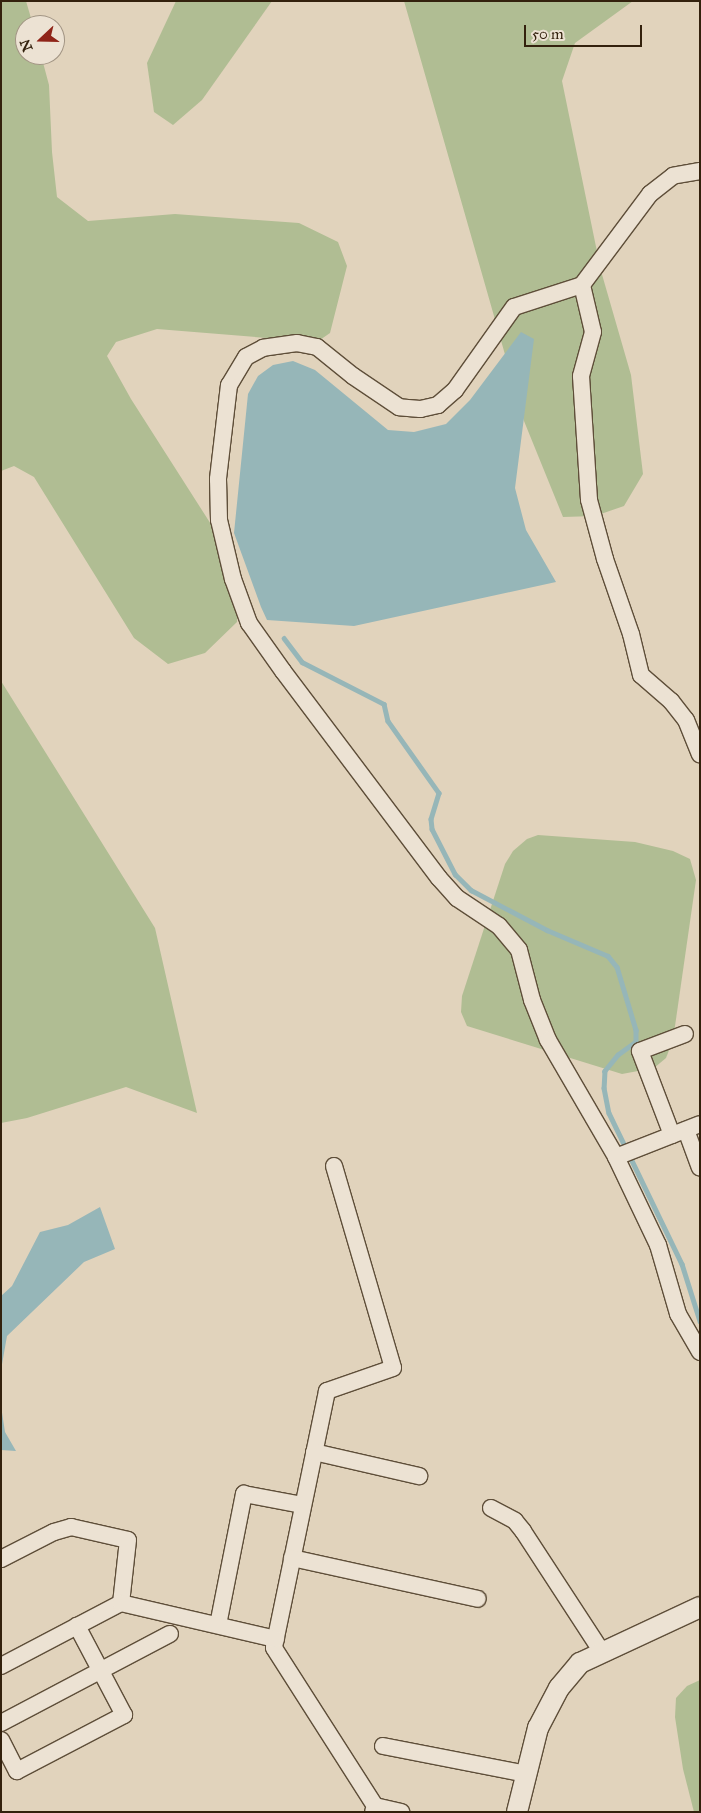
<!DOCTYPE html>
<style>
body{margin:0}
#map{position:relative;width:701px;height:1813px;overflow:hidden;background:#e1d3bc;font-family:"IM FELL Great Primer",serif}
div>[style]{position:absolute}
.green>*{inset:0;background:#b0bd93}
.water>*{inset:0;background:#96b6b8}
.stream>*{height:4.5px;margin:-2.25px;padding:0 2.25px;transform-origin:2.25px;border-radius:2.25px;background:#96b6b8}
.roads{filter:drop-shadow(1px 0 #5e4e39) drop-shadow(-1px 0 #5e4e39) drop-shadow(0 1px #5e4e39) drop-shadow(0 -1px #5e4e39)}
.minor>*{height:16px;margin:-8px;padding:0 8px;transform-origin:8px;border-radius:8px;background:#ece2d3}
.tertiary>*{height:20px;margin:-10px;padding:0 10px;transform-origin:10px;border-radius:10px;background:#ece2d3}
span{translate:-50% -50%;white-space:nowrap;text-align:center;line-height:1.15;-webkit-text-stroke:4px #ece2d3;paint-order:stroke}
.frame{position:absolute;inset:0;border:2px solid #33210d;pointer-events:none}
.north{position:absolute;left:15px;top:15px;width:50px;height:50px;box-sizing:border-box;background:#ece2d3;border:1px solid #a29584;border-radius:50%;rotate:249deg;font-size:14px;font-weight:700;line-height:20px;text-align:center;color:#33210d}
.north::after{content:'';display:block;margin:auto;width:18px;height:22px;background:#8f2418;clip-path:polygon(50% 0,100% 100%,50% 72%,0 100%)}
.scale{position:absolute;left:524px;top:25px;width:118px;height:22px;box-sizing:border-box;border:2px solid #33210d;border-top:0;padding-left:6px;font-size:15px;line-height:18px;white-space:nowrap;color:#33210d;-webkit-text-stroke:4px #ece2d3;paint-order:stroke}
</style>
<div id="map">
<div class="green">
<i style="clip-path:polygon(1px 1px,26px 1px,33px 25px,25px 25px,25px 55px,41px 55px,49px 85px,52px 152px,57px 197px,88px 221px,175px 214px,299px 223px,338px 242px,347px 266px,330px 333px,317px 342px,157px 329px,116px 342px,107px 356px,131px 399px,237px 565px,237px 622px,205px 653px,168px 664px,134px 638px,34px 477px,14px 466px,1px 471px)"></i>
<i style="clip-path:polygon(176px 1px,272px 1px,202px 100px,173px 125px,154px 112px,147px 63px)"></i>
<i style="clip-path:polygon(404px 1px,633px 1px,575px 43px,562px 81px,601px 271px,631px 375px,643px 474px,624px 506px,595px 516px,563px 517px,524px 421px)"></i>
<i style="clip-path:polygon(1px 681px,155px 928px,197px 1113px,126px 1087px,27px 1118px,1px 1123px)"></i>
<i style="clip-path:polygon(538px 835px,635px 842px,673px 851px,690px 859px,696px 880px,673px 1040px,666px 1058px,654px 1068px,622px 1074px,467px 1026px,461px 1012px,462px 996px,505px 864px,513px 851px,527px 839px)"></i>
<i style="clip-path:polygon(700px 1680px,700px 1812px,694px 1812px,683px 1769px,675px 1717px,676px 1698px,687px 1686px)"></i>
</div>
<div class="water">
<i style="clip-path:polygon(521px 332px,534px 339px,515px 488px,526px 530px,556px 582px,354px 626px,267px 620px,261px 607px,234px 533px,248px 394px,258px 376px,273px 365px,293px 361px,315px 370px,388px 430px,414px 432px,446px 424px,470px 400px)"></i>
<i style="clip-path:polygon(100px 1207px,115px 1249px,84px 1262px,7px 1336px,1px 1370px,1px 1296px,12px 1286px,40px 1232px,68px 1225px)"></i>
<i style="clip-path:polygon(1px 1406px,5px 1432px,16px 1451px,1px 1450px)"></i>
</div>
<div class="stream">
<i style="left:284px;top:638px;width:30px;rotate:53deg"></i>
<i style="left:302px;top:662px;width:92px;rotate:27.1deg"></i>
<i style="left:384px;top:704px;width:17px;rotate:77deg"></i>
<i style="left:388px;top:721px;width:88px;rotate:54.7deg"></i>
<i style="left:439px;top:793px;width:27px;rotate:107deg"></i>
<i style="left:431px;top:819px;width:10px;rotate:84deg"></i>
<i style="left:432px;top:829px;width:51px;rotate:62.9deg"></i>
<i style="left:455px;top:874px;width:23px;rotate:45deg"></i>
<i style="left:471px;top:890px;width:86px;rotate:27.8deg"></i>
<i style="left:547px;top:930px;width:66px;rotate:23.1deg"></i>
<i style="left:608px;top:956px;width:14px;rotate:51deg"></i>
<i style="left:617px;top:967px;width:66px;rotate:73.2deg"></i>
<i style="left:636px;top:1030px;width:12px;rotate:90deg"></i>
<i style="left:636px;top:1042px;width:22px;rotate:144deg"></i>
<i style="left:618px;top:1055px;width:21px;rotate:129deg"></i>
<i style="left:605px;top:1071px;width:17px;rotate:93deg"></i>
<i style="left:604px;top:1088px;width:25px;rotate:79deg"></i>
<i style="left:609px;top:1113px;width:168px;rotate:64.2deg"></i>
<i style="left:682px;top:1264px;width:60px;rotate:72.5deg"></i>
</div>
<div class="roads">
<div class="minor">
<i style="left:700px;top:171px;width:27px;rotate:170deg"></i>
<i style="left:673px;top:176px;width:29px;rotate:142deg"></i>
<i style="left:650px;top:194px;width:114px;rotate:126.8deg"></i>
<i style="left:582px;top:285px;width:71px;rotate:162.1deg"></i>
<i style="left:514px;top:307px;width:102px;rotate:125.4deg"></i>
<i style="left:455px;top:390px;width:23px;rotate:139deg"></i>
<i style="left:438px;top:405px;width:18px;rotate:167deg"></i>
<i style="left:420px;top:409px;width:21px;rotate:-175deg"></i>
<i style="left:399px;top:407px;width:55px;rotate:-146deg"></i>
<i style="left:353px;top:376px;width:46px;rotate:-141.1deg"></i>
<i style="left:317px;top:347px;width:20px;rotate:-169deg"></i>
<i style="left:297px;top:343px;width:34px;rotate:172deg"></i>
<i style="left:263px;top:348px;width:19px;rotate:152deg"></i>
<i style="left:246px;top:357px;width:33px;rotate:121deg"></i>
<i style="left:229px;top:385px;width:95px;rotate:96.7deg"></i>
<i style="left:218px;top:479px;width:41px;rotate:88.6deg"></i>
<i style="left:219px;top:520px;width:61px;rotate:76.7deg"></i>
<i style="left:233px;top:579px;width:47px;rotate:70deg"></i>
<i style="left:249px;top:623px;width:59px;rotate:54.7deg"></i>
<i style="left:283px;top:671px;width:259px;rotate:53deg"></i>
<i style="left:439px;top:878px;width:27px;rotate:48deg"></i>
<i style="left:457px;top:898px;width:50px;rotate:33.7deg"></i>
<i style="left:499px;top:926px;width:31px;rotate:50deg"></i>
<i style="left:519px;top:950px;width:52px;rotate:75.4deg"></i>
<i style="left:532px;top:1000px;width:43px;rotate:68.2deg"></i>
<i style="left:548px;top:1040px;width:135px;rotate:59.8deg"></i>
<i style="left:616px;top:1157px;width:98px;rotate:64.5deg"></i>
<i style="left:658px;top:1245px;width:72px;rotate:73.8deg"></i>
<i style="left:678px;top:1314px;width:44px;rotate:59.9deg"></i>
<i style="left:582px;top:285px;width:48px;rotate:76.8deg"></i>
<i style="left:593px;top:332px;width:46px;rotate:105.3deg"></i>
<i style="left:581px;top:376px;width:124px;rotate:86.3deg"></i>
<i style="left:589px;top:500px;width:61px;rotate:74.8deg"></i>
<i style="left:605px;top:559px;width:79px;rotate:70.9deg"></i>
<i style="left:631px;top:634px;width:42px;rotate:76.3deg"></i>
<i style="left:641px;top:675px;width:40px;rotate:41deg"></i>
<i style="left:671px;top:701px;width:24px;rotate:52deg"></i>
<i style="left:686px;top:720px;width:37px;rotate:68deg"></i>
<i style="left:686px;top:1130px;width:40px;rotate:69.8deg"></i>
<i style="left:672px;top:1135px;width:90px;rotate:-110.9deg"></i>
<i style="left:640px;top:1051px;width:48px;rotate:-20.7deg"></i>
<i style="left:616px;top:1157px;width:90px;rotate:-21.4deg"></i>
<i style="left:334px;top:1166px;width:210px;rotate:73.7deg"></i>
<i style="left:393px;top:1368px;width:70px;rotate:160.8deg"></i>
<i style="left:327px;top:1391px;width:262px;rotate:101.7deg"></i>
<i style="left:274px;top:1648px;width:188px;rotate:57.4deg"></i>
<i style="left:375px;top:1806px;width:6px;rotate:108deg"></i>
<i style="left:314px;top:1452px;width:108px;rotate:12.9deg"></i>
<i style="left:491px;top:1508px;width:27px;rotate:28deg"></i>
<i style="left:515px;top:1521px;width:13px;rotate:51deg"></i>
<i style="left:523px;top:1531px;width:145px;rotate:56.9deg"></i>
<i style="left:292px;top:1558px;width:190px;rotate:12.4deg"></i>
<i style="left:1px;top:1559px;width:59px;rotate:-27deg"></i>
<i style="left:54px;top:1532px;width:18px;rotate:-16deg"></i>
<i style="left:71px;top:1527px;width:58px;rotate:12.8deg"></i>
<i style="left:128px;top:1540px;width:63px;rotate:96.3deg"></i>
<i style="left:218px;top:1625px;width:134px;rotate:-78.8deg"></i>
<i style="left:244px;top:1494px;width:60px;rotate:10.6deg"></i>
<i style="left:1px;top:1666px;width:136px;rotate:-27.7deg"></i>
<i style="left:121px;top:1603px;width:159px;rotate:13.1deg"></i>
<i style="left:1px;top:1723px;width:191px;rotate:-27.8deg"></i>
<i style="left:1px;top:1740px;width:35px;rotate:63deg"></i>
<i style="left:17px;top:1771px;width:121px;rotate:-27.6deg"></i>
<i style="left:124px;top:1715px;width:101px;rotate:-117.8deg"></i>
<i style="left:383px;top:1746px;width:147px;rotate:11deg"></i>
<i style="left:375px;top:1806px;width:27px;rotate:13deg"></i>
</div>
<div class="tertiary">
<i style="left:517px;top:1812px;width:87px;rotate:-76deg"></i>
<i style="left:538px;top:1728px;width:45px;rotate:-62.3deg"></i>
<i style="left:559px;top:1688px;width:33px;rotate:-50deg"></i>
<i style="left:580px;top:1663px;width:132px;rotate:-25deg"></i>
</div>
</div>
<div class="frame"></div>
<div class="north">N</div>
<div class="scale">50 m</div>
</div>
